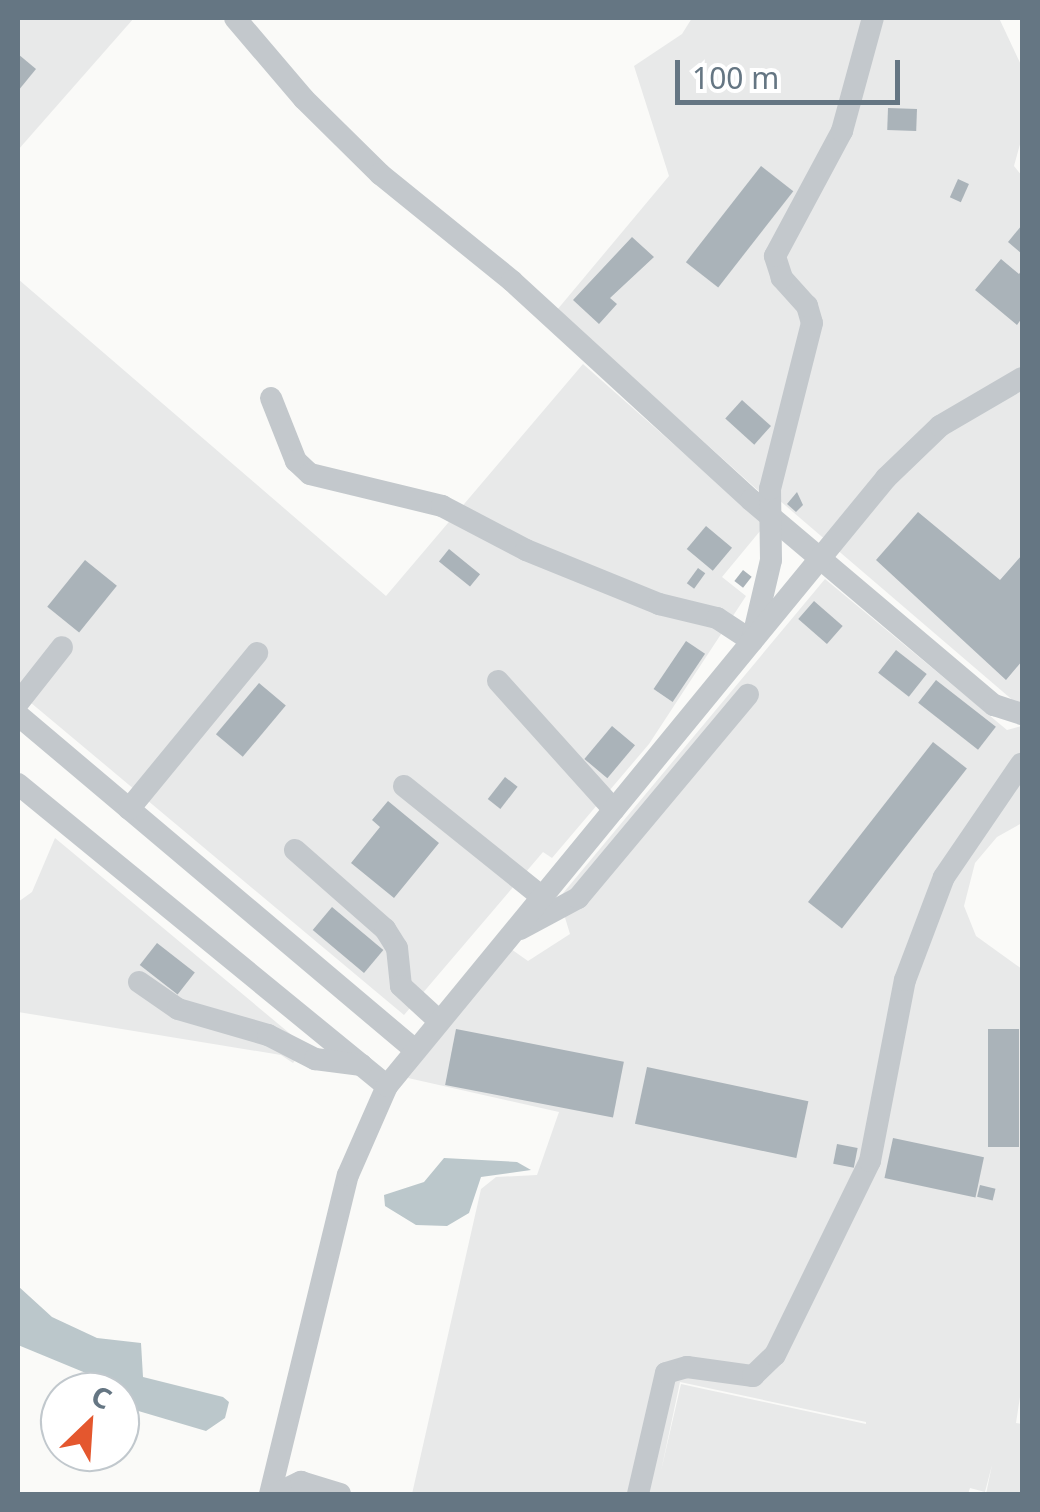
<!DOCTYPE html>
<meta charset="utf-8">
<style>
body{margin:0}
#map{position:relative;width:1040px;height:1512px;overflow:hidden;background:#fafaf8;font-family:"Noto Sans",sans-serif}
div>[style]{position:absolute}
.built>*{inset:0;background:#e8e9e9}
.water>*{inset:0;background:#bbc7cb}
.building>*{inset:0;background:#aab3b9;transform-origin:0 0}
.minor>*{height:22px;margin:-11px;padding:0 11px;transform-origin:11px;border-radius:11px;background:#c3c8cc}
span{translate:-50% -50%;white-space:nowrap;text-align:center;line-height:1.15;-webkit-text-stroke:10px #fff;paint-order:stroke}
.frame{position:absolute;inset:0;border:20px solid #657683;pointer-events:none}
.north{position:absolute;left:40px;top:1372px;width:100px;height:100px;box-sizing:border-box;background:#fff;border:2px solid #c1c8cd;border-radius:50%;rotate:25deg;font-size:28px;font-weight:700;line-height:40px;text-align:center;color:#657683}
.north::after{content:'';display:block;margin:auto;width:35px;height:45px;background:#e4572e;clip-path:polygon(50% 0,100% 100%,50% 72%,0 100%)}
.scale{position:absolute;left:675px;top:60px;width:225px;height:45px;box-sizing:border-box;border:5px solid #657683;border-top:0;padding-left:12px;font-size:30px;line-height:35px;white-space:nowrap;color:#657683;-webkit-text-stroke:8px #fff;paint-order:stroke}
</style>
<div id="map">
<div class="built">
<i style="clip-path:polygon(18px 18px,134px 18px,18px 150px)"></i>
<i style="clip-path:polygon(evenodd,692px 18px,999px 18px,1022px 67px,1022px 137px,1014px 166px,1022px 176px,1022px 823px,997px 837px,975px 863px,964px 906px,976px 936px,1022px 969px,1022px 1384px,1016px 1423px,1022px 1424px,1022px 1494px,986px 1494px,992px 1465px,985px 1492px,970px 1488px,968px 1494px,412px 1494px,481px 1189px,496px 1177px,537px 1175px,559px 1112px,408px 1078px,511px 949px,528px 961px,570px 934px,559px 898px,825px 579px,1007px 730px,1022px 726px,1016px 703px,779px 500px,762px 494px,557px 310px,669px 176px,634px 66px,682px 34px,692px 18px,680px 1382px,866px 1422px,866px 1424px,681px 1384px,661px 1471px,680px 1382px)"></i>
<i style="clip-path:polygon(18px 279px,386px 596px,583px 364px,765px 525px,722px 577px,746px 596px,649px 744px,552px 858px,543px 852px,404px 1015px,18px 692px)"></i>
<i style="clip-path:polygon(55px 838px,306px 1047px,293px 1063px,281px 1055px,18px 1012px,18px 902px,32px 892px)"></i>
</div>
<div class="water">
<i style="clip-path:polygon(444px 1158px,517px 1162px,531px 1170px,481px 1177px,469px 1213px,447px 1226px,416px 1225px,385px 1206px,384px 1195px,424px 1182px)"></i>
<i style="clip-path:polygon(18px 1286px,52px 1317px,97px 1338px,141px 1343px,143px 1377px,223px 1397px,229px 1402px,225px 1418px,206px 1431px,135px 1410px,110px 1383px,18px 1345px)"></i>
</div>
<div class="building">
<i style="clip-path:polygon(18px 54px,36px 69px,18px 91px)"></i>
<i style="left:888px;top:108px;width:29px;height:22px;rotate:2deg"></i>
<i style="left:761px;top:166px;width:41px;height:122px;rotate:38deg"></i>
<i style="left:958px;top:179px;width:12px;height:20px;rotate:24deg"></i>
<i style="clip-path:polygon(1022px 225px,1022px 254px,1008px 242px)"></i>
<i style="clip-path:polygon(632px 237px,654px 257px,610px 298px,617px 304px,599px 324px,573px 300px)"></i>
<i style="clip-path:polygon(1001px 259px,1019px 274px,1022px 270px,1022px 318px,1017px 325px,975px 290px)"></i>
<i style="left:742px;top:400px;width:39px;height:25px;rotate:42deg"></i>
<i style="clip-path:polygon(797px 492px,803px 505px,796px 512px,787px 504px)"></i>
<i style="clip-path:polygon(918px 512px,1000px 580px,1022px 555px,1022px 661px,1006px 680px,876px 560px)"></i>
<i style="left:706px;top:526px;width:34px;height:30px;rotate:40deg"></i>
<i style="left:449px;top:549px;width:40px;height:16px;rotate:39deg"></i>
<i style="left:85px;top:560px;width:41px;height:60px;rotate:39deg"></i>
<i style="left:698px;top:568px;width:9px;height:19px;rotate:36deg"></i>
<i style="left:743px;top:570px;width:11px;height:14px;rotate:38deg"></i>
<i style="left:814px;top:601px;width:38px;height:24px;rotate:41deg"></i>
<i style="left:686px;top:641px;width:23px;height:58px;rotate:34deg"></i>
<i style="left:896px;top:650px;width:39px;height:29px;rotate:38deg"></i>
<i style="left:936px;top:680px;width:76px;height:29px;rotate:38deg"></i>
<i style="left:259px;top:683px;width:35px;height:67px;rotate:40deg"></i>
<i style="left:612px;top:726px;width:30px;height:43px;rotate:40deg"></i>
<i style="left:933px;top:742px;width:43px;height:203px;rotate:38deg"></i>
<i style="left:505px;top:777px;width:16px;height:28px;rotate:38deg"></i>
<i style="clip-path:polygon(388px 801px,439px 843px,394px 898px,351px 863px,380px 827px,372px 820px)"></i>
<i style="left:332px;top:907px;width:67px;height:30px;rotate:40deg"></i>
<i style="left:157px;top:943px;width:48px;height:28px;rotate:38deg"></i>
<i style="left:456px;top:1029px;width:171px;height:57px;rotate:11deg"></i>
<i style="left:988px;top:1029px;width:31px;height:118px"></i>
<i style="left:647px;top:1067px;width:165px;height:58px;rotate:12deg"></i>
<i style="left:893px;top:1138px;width:93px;height:41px;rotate:12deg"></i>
<i style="left:837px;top:1144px;width:21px;height:20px;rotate:11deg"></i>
<i style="left:980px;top:1185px;width:16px;height:12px;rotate:14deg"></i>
</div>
<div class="minor">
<i style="left:235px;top:18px;width:106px;rotate:49.6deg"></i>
<i style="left:304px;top:99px;width:107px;rotate:44.6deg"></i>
<i style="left:380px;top:174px;width:170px;rotate:39deg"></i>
<i style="left:512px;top:281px;width:324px;rotate:42.5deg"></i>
<i style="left:751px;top:500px;width:318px;rotate:40.2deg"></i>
<i style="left:994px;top:705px;width:29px;rotate:18deg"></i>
<i style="left:271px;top:398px;width:68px;rotate:68.4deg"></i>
<i style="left:296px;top:461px;width:19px;rotate:43deg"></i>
<i style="left:310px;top:474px;width:136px;rotate:13.6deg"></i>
<i style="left:442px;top:506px;width:95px;rotate:27.6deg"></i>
<i style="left:526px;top:550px;width:144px;rotate:22.1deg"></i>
<i style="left:659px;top:604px;width:60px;rotate:13.6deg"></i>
<i style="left:717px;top:618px;width:42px;rotate:33.3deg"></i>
<i style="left:752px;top:641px;width:83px;rotate:-76.8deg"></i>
<i style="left:771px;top:560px;width:71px;rotate:-90.8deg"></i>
<i style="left:770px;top:489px;width:171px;rotate:-75.8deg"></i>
<i style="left:812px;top:323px;width:18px;rotate:-106deg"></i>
<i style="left:807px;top:306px;width:38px;rotate:-132deg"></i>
<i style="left:782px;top:278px;width:23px;rotate:-108deg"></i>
<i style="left:775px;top:256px;width:142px;rotate:-61.8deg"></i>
<i style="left:842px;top:131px;width:117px;rotate:-74.7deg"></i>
<i style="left:498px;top:681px;width:173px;rotate:48deg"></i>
<i style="left:18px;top:703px;width:71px;rotate:-51.8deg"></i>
<i style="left:18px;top:715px;width:519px;rotate:40.16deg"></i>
<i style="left:18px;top:784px;width:477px;rotate:39.3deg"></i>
<i style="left:404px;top:786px;width:177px;rotate:38.8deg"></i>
<i style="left:129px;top:809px;width:202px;rotate:-50.6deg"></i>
<i style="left:295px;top:850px;width:120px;rotate:41.3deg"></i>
<i style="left:385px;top:929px;width:22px;rotate:58deg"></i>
<i style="left:397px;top:948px;width:38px;rotate:84deg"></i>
<i style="left:401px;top:986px;width:52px;rotate:42.6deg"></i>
<i style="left:520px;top:929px;width:66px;rotate:-28.1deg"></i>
<i style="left:578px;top:898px;width:265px;rotate:-50.1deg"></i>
<i style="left:139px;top:982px;width:47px;rotate:34.7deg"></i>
<i style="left:178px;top:1009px;width:94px;rotate:16.1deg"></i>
<i style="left:268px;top:1035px;width:53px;rotate:27.1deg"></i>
<i style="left:315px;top:1059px;width:47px;rotate:7.3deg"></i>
<i style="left:270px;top:1494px;width:328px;rotate:-76.3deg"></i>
<i style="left:348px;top:1175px;width:97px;rotate:-66.3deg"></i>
<i style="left:387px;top:1086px;width:787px;rotate:-50.62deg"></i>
<i style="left:886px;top:478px;width:75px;rotate:-43.9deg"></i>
<i style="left:940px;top:426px;width:95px;rotate:-30.3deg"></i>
<i style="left:276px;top:1494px;width:28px;rotate:-26deg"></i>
<i style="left:301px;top:1482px;width:41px;rotate:17.1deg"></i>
<i style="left:638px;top:1494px;width:124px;rotate:-77deg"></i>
<i style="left:666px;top:1373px;width:22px;rotate:-16deg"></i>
<i style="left:687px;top:1367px;width:67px;rotate:7.8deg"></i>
<i style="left:753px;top:1376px;width:30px;rotate:-44deg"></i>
<i style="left:775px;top:1355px;width:216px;rotate:-63.9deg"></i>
<i style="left:870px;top:1161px;width:184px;rotate:-79.1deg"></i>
<i style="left:905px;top:980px;width:110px;rotate:-69.3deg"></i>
<i style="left:944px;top:877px;width:137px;rotate:-55.7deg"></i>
</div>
<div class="frame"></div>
<div class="north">С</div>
<div class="scale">100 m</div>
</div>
